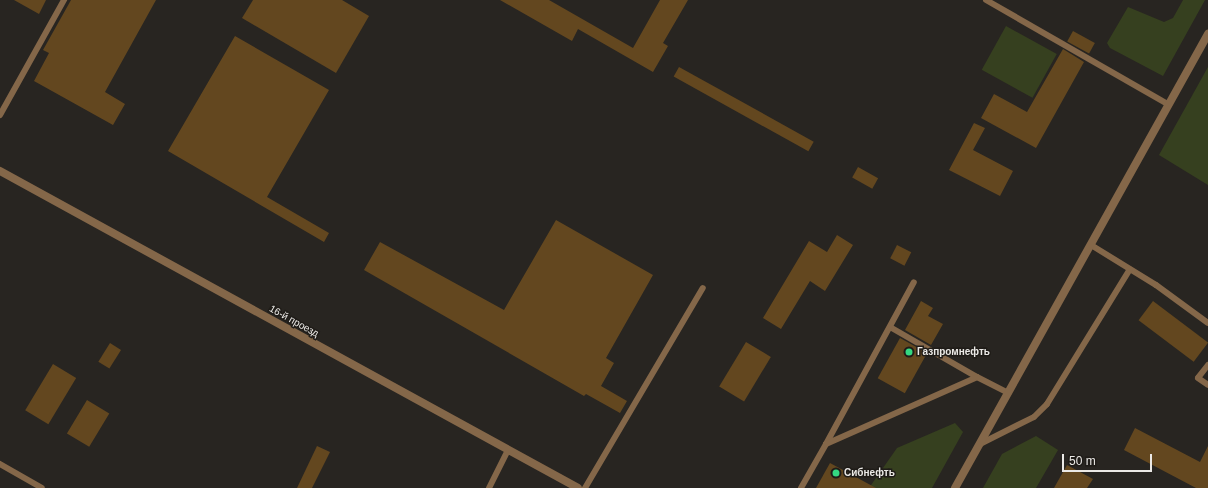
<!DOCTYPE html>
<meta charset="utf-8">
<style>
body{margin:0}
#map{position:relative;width:1208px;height:488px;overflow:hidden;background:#282521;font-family:Helvetica,sans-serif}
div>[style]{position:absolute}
.green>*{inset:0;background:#36401f;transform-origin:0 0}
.building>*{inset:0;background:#63471f;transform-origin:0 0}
.lane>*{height:6px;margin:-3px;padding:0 3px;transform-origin:3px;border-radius:3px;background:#846749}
.street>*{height:8px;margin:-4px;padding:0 4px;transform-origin:4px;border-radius:4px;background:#846749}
.dots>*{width:11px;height:11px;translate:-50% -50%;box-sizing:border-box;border:2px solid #1f1c18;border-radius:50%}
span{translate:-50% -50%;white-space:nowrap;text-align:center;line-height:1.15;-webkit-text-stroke:3px #1f1c18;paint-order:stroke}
.street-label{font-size:10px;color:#ebe9e6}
.poi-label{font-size:10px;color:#ebe9e6;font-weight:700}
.left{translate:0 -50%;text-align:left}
.scale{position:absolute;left:1062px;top:454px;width:90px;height:18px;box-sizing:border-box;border:2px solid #ebe9e6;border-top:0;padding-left:5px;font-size:12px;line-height:14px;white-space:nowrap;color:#ebe9e6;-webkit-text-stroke:3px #1f1c18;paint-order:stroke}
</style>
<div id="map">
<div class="green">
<i style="clip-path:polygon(1183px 0,1205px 0,1163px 76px,1110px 48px,1107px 43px,1128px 7px,1164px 22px,1173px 18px)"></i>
<i style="left:1006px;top:26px;width:58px;height:50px;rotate:29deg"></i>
<i style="clip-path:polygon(1208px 67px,1208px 185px,1159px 155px)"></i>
<i style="clip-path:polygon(955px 423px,963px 432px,932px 488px,869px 488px,897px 448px)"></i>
<i style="clip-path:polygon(1036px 436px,1058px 450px,1036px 488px,983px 488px,1002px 454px)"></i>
</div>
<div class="building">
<i style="clip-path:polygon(14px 0,46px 0,39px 14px)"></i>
<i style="clip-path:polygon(71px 0,156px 0,105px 92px,125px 104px,113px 125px,34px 81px,49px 53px,43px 50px)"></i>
<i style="clip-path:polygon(253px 0,342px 0,369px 16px,336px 73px,242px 18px)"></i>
<i style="clip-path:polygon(500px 0,549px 0,633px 48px,660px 0,688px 0,663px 43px,668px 46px,653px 72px,578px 29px,572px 41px)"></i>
<i style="left:1073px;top:31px;width:25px;height:12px;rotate:29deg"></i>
<i style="clip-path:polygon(235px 36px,329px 90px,267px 197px,329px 233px,324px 242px,168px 151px)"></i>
<i style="clip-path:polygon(1063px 49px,1084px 62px,1036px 148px,981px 118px,994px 94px,1027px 112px)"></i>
<i style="left:679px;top:67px;width:154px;height:11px;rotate:29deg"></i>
<i style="clip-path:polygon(974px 123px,985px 128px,973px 150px,1013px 171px,1000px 196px,949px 170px)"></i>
<i style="left:858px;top:167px;width:23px;height:12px;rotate:29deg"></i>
<i style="clip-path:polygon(556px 220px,653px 275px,606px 358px,614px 363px,601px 386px,627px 401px,620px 413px,586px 394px,584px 396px,364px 270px,380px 242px,504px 310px)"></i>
<i style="clip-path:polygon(837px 235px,853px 245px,825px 291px,810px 281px,781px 329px,763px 318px,809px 241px,827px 252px)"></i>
<i style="left:897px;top:245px;width:16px;height:15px;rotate:27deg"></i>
<i style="clip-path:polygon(921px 301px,933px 308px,928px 316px,943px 324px,931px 345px,905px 330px)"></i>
<i style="left:1153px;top:301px;width:69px;height:24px;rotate:37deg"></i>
<i style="left:900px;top:338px;width:31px;height:46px;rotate:29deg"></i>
<i style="left:746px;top:342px;width:29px;height:52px;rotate:31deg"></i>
<i style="left:110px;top:343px;width:13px;height:22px;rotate:32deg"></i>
<i style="left:53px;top:364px;width:27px;height:54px;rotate:31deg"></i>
<i style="left:87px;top:400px;width:26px;height:39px;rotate:31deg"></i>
<i style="clip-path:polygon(1135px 428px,1200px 462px,1208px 446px,1208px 488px,1196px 488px,1124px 450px)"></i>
<i style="clip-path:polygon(317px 446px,330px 452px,312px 488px,297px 488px)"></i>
<i style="clip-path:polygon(830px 463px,876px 488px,816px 488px)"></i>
<i style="clip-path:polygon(1067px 465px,1093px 479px,1087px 488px,1054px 488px)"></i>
</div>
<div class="lane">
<i style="left:986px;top:0;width:211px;rotate:29.8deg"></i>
<i style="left:0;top:115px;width:132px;rotate:-60.9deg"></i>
<i style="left:1091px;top:245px;width:76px;rotate:31.6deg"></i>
<i style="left:1156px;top:285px;width:64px;rotate:36.2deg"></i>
<i style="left:890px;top:327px;width:100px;rotate:29.9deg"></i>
<i style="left:1208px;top:365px;width:16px;rotate:128deg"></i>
<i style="left:1198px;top:378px;width:12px;rotate:35deg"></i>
<i style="left:826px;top:444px;width:184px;rotate:-61.5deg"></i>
<i style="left:980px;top:444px;width:60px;rotate:-26.6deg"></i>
<i style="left:1034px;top:417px;width:18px;rotate:-45deg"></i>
<i style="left:1047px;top:404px;width:158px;rotate:-58.4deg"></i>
<i style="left:0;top:464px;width:48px;rotate:29.7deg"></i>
<i style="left:489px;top:488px;width:42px;rotate:-63.4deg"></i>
<i style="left:585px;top:488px;width:232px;rotate:-59.5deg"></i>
<i style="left:801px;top:488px;width:51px;rotate:-60.4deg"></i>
<i style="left:826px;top:444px;width:165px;rotate:-23.9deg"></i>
<i style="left:977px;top:377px;width:35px;rotate:27deg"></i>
</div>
<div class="street">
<i style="left:0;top:171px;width:659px;rotate:28.74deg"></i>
<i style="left:955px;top:488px;width:520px;rotate:-60.87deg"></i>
</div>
<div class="dots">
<i style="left:909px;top:352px;background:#34d881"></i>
<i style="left:836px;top:473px;background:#34d881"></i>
</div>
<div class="street-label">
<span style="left:294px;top:321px;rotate:29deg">16-й проезд</span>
</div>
<div class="poi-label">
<span class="left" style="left:917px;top:352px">Газпромнефть</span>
<span class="left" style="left:844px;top:473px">Сибнефть</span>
</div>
<div class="scale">50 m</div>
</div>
